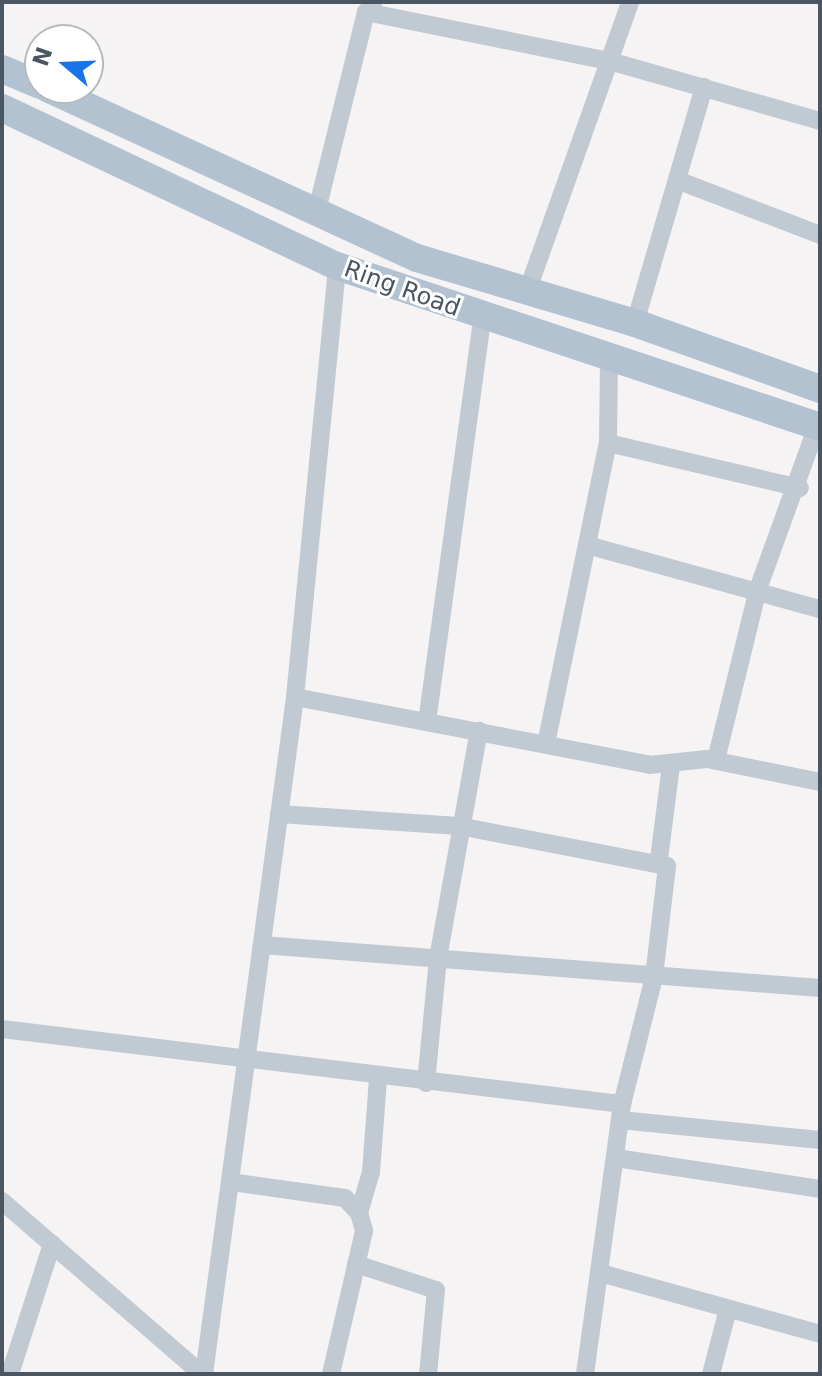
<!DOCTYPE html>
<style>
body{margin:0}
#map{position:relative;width:822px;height:1376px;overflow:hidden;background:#f5f3f3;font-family:"DejaVu Sans",sans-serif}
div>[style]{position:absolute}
.street>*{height:18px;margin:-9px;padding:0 9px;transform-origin:9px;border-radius:9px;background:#c1cad2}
.primary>*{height:28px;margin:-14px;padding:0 14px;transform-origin:14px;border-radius:14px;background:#b3c2d1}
span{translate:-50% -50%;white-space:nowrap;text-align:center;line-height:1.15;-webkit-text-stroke:6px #fff;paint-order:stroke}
.street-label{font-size:24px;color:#4a5661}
.frame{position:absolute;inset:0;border:4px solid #4a5661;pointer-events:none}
.north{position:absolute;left:24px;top:24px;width:80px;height:80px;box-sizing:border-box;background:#fff;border:2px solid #b7bbc0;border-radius:50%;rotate:289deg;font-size:22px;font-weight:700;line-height:32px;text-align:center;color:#4a5661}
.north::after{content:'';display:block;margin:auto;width:28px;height:36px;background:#1a73e8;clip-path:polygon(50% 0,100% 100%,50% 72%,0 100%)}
</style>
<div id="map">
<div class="street">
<i style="left:366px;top:12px;width:252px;rotate:11.4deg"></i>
<i style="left:613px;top:62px;width:215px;rotate:15.9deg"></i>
<i style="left:677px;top:180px;width:153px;rotate:21deg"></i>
<i style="left:316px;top:214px;width:208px;rotate:-76.1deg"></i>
<i style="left:366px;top:12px;width:10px;rotate:-45deg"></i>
<i style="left:527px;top:292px;width:308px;rotate:-70.4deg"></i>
<i style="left:635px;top:323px;width:246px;rotate:-73.7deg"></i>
<i style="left:608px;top:443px;width:197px;rotate:13.2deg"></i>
<i style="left:587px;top:545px;width:242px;rotate:15.4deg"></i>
<i style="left:295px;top:697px;width:361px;rotate:10.8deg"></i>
<i style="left:650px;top:765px;width:57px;rotate:-6deg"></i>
<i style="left:707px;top:759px;width:115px;rotate:11.5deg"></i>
<i style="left:427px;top:722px;width:408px;rotate:-82.2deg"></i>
<i style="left:546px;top:744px;width:307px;rotate:-78.4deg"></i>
<i style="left:608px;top:443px;width:83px;rotate:-89.3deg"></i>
<i style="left:716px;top:760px;width:176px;rotate:-76.2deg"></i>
<i style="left:758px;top:589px;width:173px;rotate:-70.1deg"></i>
<i style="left:279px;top:814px;width:180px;rotate:3.8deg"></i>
<i style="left:459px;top:826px;width:212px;rotate:10.9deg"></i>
<i style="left:667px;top:866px;width:112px;rotate:96.7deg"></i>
<i style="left:654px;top:977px;width:131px;rotate:104.1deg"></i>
<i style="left:622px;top:1104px;width:273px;rotate:97.8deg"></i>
<i style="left:659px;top:859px;width:95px;rotate:-82.7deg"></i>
<i style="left:262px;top:945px;width:560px;rotate:4.41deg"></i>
<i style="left:2px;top:1029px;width:625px;rotate:6.9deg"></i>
<i style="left:426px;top:1083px;width:126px;rotate:-84.5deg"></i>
<i style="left:438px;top:958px;width:231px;rotate:-79.8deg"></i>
<i style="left:620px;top:1120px;width:201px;rotate:5.7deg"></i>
<i style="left:616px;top:1158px;width:206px;rotate:8.6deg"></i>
<i style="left:231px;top:1182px;width:115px;rotate:8deg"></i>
<i style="left:345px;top:1198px;width:21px;rotate:47deg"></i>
<i style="left:359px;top:1213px;width:19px;rotate:74deg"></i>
<i style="left:364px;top:1231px;width:147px;rotate:103deg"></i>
<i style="left:2px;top:1201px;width:264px;rotate:40.9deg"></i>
<i style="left:359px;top:1213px;width:43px;rotate:-73.7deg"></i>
<i style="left:371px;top:1172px;width:94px;rotate:-85.7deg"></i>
<i style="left:356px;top:1264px;width:84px;rotate:18deg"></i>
<i style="left:436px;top:1290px;width:84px;rotate:95.4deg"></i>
<i style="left:604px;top:1274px;width:224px;rotate:15.5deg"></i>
<i style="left:10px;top:1374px;width:137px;rotate:-72.1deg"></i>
<i style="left:204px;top:1374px;width:683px;rotate:-82.34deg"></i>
<i style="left:295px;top:697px;width:433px;rotate:-84.4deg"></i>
<i style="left:711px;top:1374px;width:67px;rotate:-75.3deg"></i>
</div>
<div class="primary">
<i style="left:2px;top:69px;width:41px;rotate:22.8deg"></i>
<i style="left:47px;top:88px;width:407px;rotate:24.7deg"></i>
<i style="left:417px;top:258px;width:227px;rotate:16.6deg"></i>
<i style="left:635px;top:323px;width:196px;rotate:19.6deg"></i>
<i style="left:2px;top:108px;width:370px;rotate:25.3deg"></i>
<i style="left:337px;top:266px;width:509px;rotate:18.43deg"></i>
</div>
<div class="street-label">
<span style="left:402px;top:289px;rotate:20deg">Ring Road</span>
</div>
<div class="frame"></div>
<div class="north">N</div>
</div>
